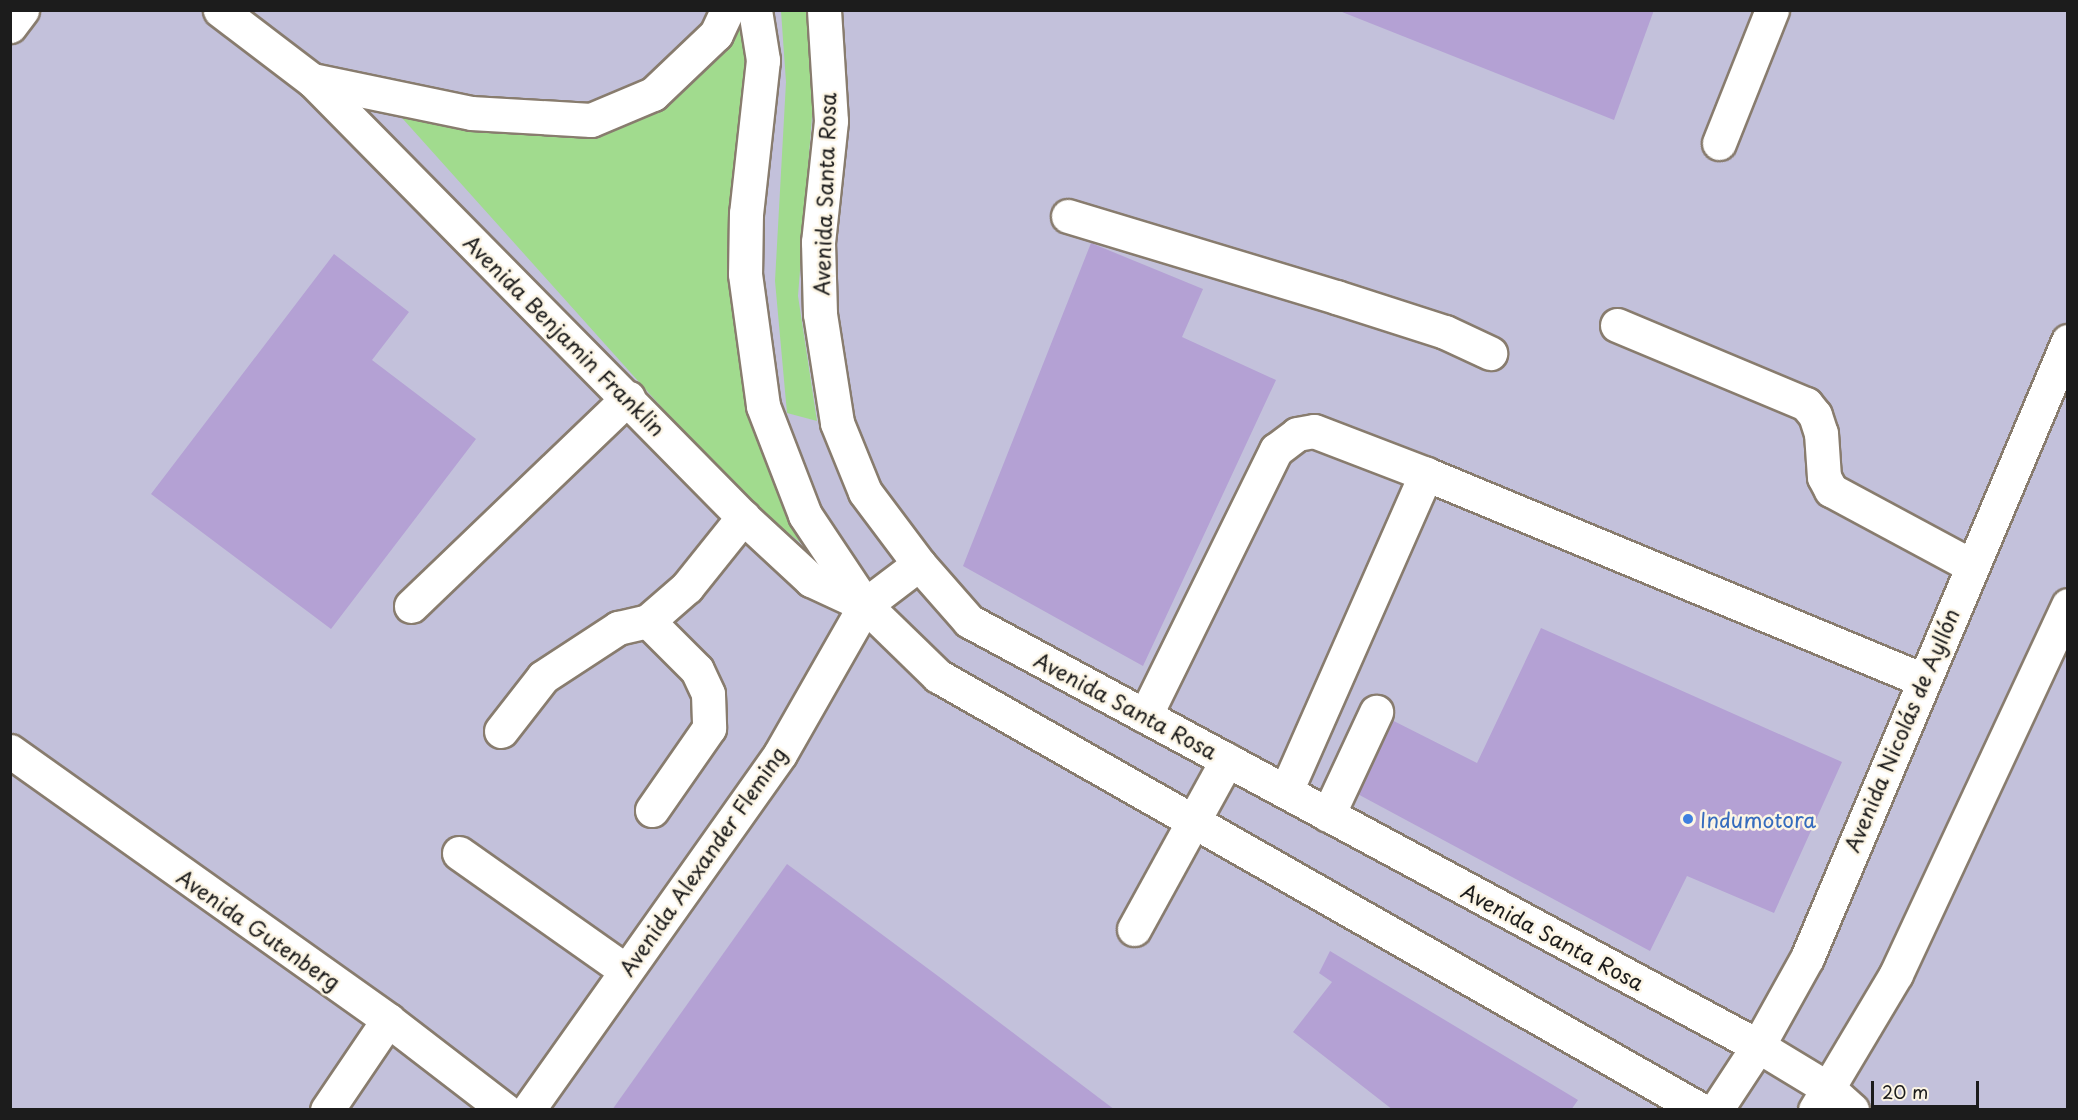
<!DOCTYPE html>
<meta charset="utf-8">
<style>
body{margin:0}
#map{position:relative;width:2078px;height:1120px;overflow:hidden;background:#f3ddbf;font-family:"Playpen Sans",sans-serif}
div>[style]{position:absolute}
.industrial>*{inset:0;background:#c3c1db;transform-origin:0 0}
.green>*{inset:0;background:#a1db8e}
.building>*{inset:0;background:#b4a1d4}
.roads{filter:drop-shadow(2px 0 #887c6e) drop-shadow(-2px 0 #887c6e) drop-shadow(0 2px #887c6e) drop-shadow(0 -2px #887c6e)}
.minor>*{height:33px;margin:-16.5px;padding:0 16.5px;transform-origin:16.5px;border-radius:16.5px;background:#fff}
.major>*{height:33px;margin:-16.5px;padding:0 16.5px;transform-origin:16.5px;border-radius:16.5px;background:#fff}
.dots>*{width:16px;height:16px;translate:-50% -50%;box-sizing:border-box;border:3px solid #fcf5e5;border-radius:50%}
span{translate:-50% -50%;white-space:nowrap;text-align:center;line-height:1.15;-webkit-text-stroke:5px #fcf5e5;paint-order:stroke}
.street-label{font-size:21px;color:#1c1c1c}
.shop-label{font-size:21px;color:#366cbe}
.left{translate:0 -50%;text-align:left}
.frame{position:absolute;inset:0;border:12px solid #1c1c1c;pointer-events:none}
.scale{position:absolute;left:1871px;top:1081px;width:108px;height:27px;box-sizing:border-box;border:3px solid #1c1c1c;border-top:0;padding-left:8px;font-size:18px;line-height:21px;white-space:nowrap;color:#1c1c1c;-webkit-text-stroke:4px #fcf5e5;paint-order:stroke}
</style>
<div id="map">
<div class="industrial">
<i style="left:10px;top:11px;width:2057px;height:1098px"></i>
</div>
<div class="green">
<i style="clip-path:polygon(737px 11px,750px 11px,733px 278px,814px 553px,744px 499px,394px 109px,586px 133px)"></i>
<i style="clip-path:polygon(781px 11px,816px 11px,819px 27px,798px 296px,817px 421px,787px 413px,775px 281px,786px 82px)"></i>
</div>
<div class="building">
<i style="clip-path:polygon(1337px 10px,1654px 10px,1614px 120px)"></i>
<i style="clip-path:polygon(1091px 243px,1203px 289px,1182px 337px,1276px 380px,1143px 666px,963px 566px)"></i>
<i style="clip-path:polygon(334px 254px,409px 312px,372px 360px,476px 439px,331px 629px,151px 494px)"></i>
<i style="clip-path:polygon(1541px 628px,1842px 762px,1774px 913px,1687px 876px,1650px 951px,1326px 777px,1362px 705px,1477px 763px)"></i>
<i style="clip-path:polygon(787px 864px,942px 979px,1115px 1110px,612px 1110px)"></i>
<i style="clip-path:polygon(1330px 951px,1578px 1100px,1571px 1110px,1393px 1110px,1293px 1032px,1332px 982px,1319px 973px)"></i>
</div>
<div class="roads">
<div class="minor">
<i style="left:220px;top:10px;width:116px;rotate:37.3deg"></i>
<i style="left:312px;top:80px;width:614px;rotate:45.4deg"></i>
<i style="left:743px;top:517px;width:93px;rotate:42.8deg"></i>
<i style="left:811px;top:580px;width:60px;rotate:24.8deg"></i>
<i style="left:10px;top:26px;width:20px;rotate:-53deg"></i>
<i style="left:1719px;top:143px;width:143px;rotate:-68.3deg"></i>
<i style="left:1068px;top:216px;width:280px;rotate:16.8deg"></i>
<i style="left:1336px;top:297px;width:114px;rotate:17.8deg"></i>
<i style="left:1445px;top:332px;width:50px;rotate:25deg"></i>
<i style="left:1617px;top:325px;width:205px;rotate:22.7deg"></i>
<i style="left:1806px;top:404px;width:14px;rotate:51deg"></i>
<i style="left:1815px;top:415px;width:19px;rotate:72deg"></i>
<i style="left:1821px;top:433px;width:44px;rotate:86.1deg"></i>
<i style="left:1824px;top:477px;width:15px;rotate:62deg"></i>
<i style="left:1831px;top:490px;width:158px;rotate:28.3deg"></i>
<i style="left:411px;top:606px;width:301px;rotate:-43.8deg"></i>
<i style="left:648px;top:621px;width:69px;rotate:45deg"></i>
<i style="left:697px;top:670px;width:26px;rotate:65deg"></i>
<i style="left:708px;top:694px;width:34px;rotate:88deg"></i>
<i style="left:709px;top:728px;width:100px;rotate:124.8deg"></i>
<i style="left:1145px;top:716px;width:297px;rotate:-63.8deg"></i>
<i style="left:1276px;top:450px;width:26px;rotate:-37deg"></i>
<i style="left:1297px;top:434px;width:17px;rotate:-10deg"></i>
<i style="left:1314px;top:431px;width:120px;rotate:21deg"></i>
<i style="left:501px;top:731px;width:68px;rotate:-52.1deg"></i>
<i style="left:543px;top:677px;width:90px;rotate:-33.2deg"></i>
<i style="left:618px;top:628px;width:31px;rotate:-13deg"></i>
<i style="left:648px;top:621px;width:52px;rotate:-41.1deg"></i>
<i style="left:687px;top:587px;width:90px;rotate:-51.3deg"></i>
<i style="left:10px;top:751px;width:464px;rotate:35.4deg"></i>
<i style="left:388px;top:1020px;width:148px;rotate:37.6deg"></i>
<i style="left:1286px;top:791px;width:347px;rotate:-66.2deg"></i>
<i style="left:1426px;top:474px;width:538px;rotate:22.51deg"></i>
<i style="left:1328px;top:815px;width:114px;rotate:-65deg"></i>
<i style="left:459px;top:853px;width:203px;rotate:35.2deg"></i>
<i style="left:1134px;top:929px;width:193px;rotate:-61.2deg"></i>
<i style="left:1829px;top:1089px;width:31px;rotate:42deg"></i>
<i style="left:327px;top:1110px;width:109px;rotate:-55.9deg"></i>
<i style="left:528px;top:1110px;width:436px;rotate:-54.7deg"></i>
<i style="left:780px;top:754px;width:172px;rotate:-60.3deg"></i>
<i style="left:865px;top:605px;width:68px;rotate:-37.2deg"></i>
</div>
<div class="major">
<i style="left:755px;top:10px;width:51px;rotate:80.9deg"></i>
<i style="left:763px;top:60px;width:154px;rotate:96.3deg"></i>
<i style="left:746px;top:213px;width:61px;rotate:90.9deg"></i>
<i style="left:745px;top:274px;width:133px;rotate:82.2deg"></i>
<i style="left:763px;top:406px;width:117px;rotate:68.9deg"></i>
<i style="left:805px;top:515px;width:108px;rotate:56.3deg"></i>
<i style="left:865px;top:605px;width:102px;rotate:44.2deg"></i>
<i style="left:938px;top:676px;width:878px;rotate:29.63deg"></i>
<i style="left:824px;top:10px;width:111px;rotate:86.4deg"></i>
<i style="left:831px;top:121px;width:122px;rotate:96.1deg"></i>
<i style="left:818px;top:242px;width:72px;rotate:88.4deg"></i>
<i style="left:820px;top:314px;width:110px;rotate:81.1deg"></i>
<i style="left:837px;top:423px;width:74px;rotate:67.9deg"></i>
<i style="left:865px;top:492px;width:90px;rotate:53.1deg"></i>
<i style="left:919px;top:564px;width:76px;rotate:48.7deg"></i>
<i style="left:969px;top:621px;width:896px;rotate:28.31deg"></i>
<i style="left:1758px;top:1046px;width:83px;rotate:31.2deg"></i>
<i style="left:312px;top:80px;width:162px;rotate:11.7deg"></i>
<i style="left:471px;top:113px;width:120px;rotate:3.3deg"></i>
<i style="left:591px;top:120px;width:67px;rotate:-22.8deg"></i>
<i style="left:653px;top:94px;width:87px;rotate:-43.6deg"></i>
<i style="left:716px;top:34px;width:26px;rotate:-65deg"></i>
<i style="left:1716px;top:1110px;width:77px;rotate:-56.7deg"></i>
<i style="left:1758px;top:1046px;width:101px;rotate:-60.9deg"></i>
<i style="left:1807px;top:958px;width:670px;rotate:-67.07deg"></i>
<i style="left:1815px;top:1110px;width:158px;rotate:-59.2deg"></i>
<i style="left:1896px;top:974px;width:407px;rotate:-65deg"></i>
</div>
</div>
<div class="dots">
<i style="left:1688px;top:819px;background:#3f7fe0"></i>
</div>
<div class="street-label">
<span style="left:824px;top:194px;rotate:-88deg">Avenida Santa Rosa</span>
<span style="left:565px;top:335px;rotate:45deg">Avenida Benjamin Franklin</span>
<span style="left:1126px;top:705px;rotate:28deg">Avenida Santa Rosa</span>
<span style="left:1901px;top:730px;rotate:-67deg">Avenida Nicolás de Ayllón</span>
<span style="left:702px;top:861px;rotate:-55deg">Avenida Alexander Fleming</span>
<span style="left:259px;top:929px;rotate:35deg">Avenida Gutenberg</span>
<span style="left:1553px;top:936px;rotate:28deg">Avenida Santa Rosa</span>
</div>
<div class="shop-label">
<span class="left" style="left:1700px;top:819px">Indumotora</span>
</div>
<div class="frame"></div>
<div class="scale">20 m</div>
</div>
